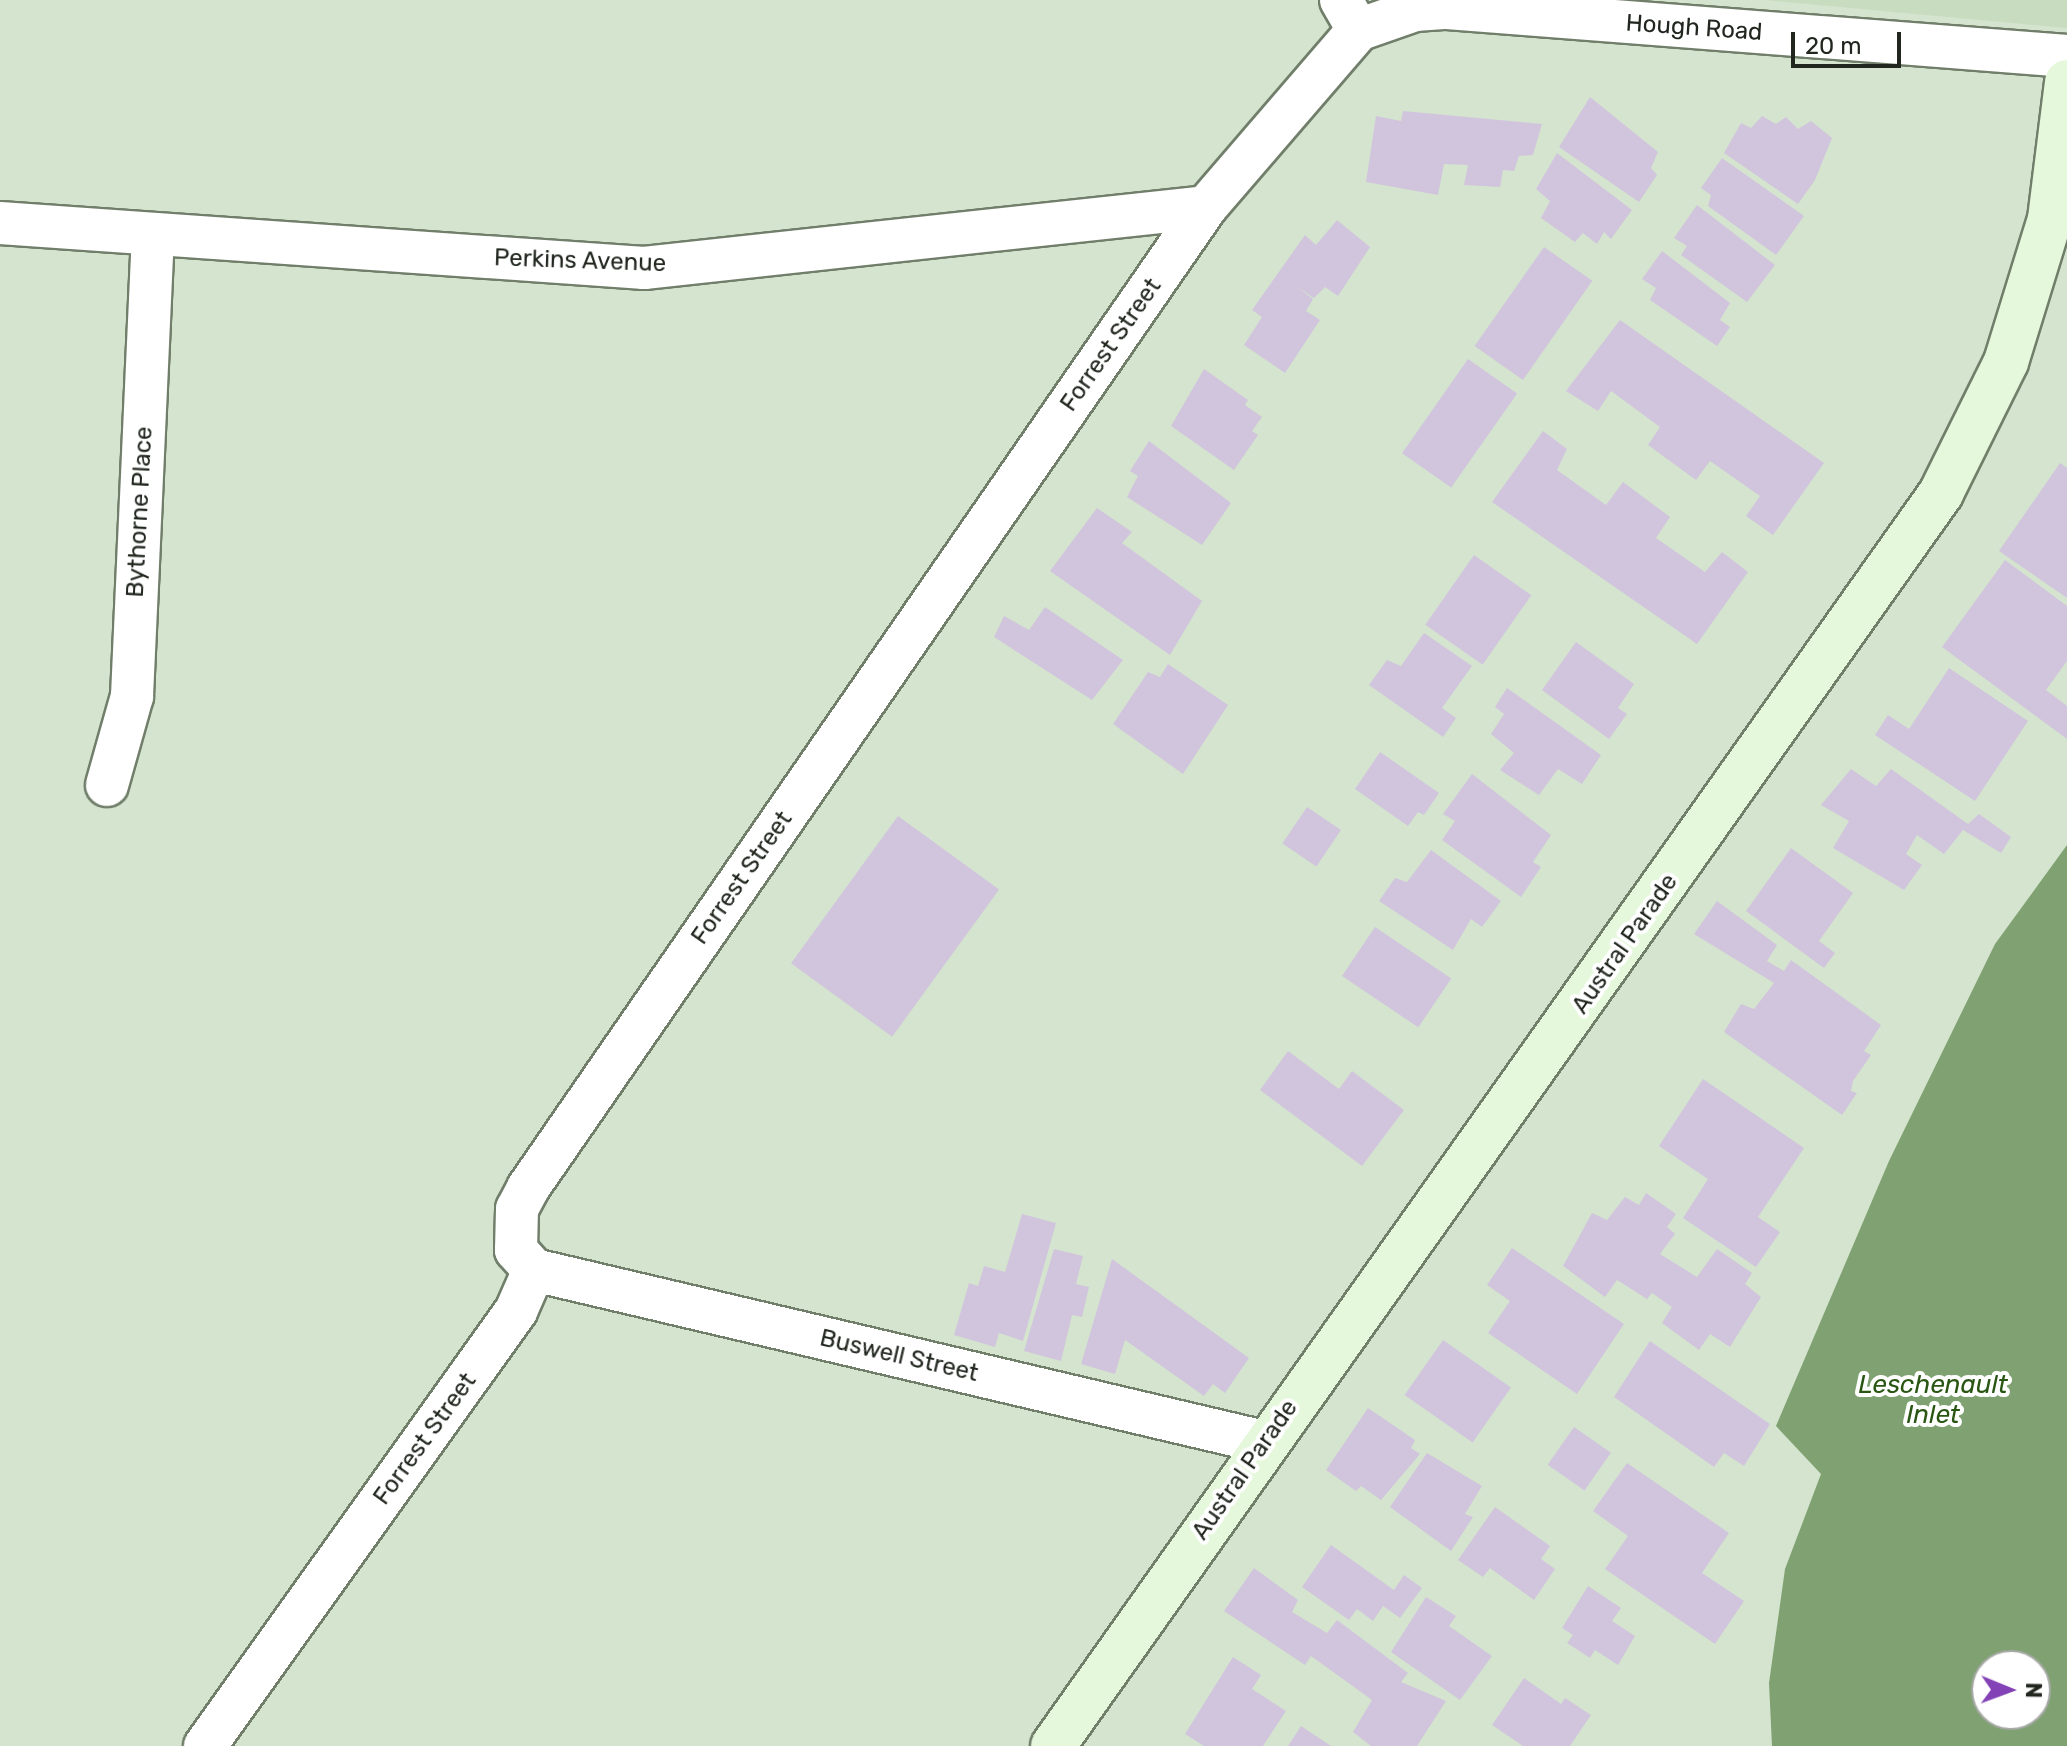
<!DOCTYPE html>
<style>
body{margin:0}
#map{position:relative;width:2067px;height:1746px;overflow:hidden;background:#d4e4ce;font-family:Rubik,sans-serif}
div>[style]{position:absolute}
.built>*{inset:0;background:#c8ddc0}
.water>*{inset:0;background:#80a172}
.building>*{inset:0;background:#d1c5dd;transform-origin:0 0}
.roads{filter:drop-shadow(2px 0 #707e6a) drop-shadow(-2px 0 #707e6a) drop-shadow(0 2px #707e6a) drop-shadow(0 -2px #707e6a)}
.street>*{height:42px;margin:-21px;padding:0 21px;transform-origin:21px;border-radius:21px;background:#fff}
.secondary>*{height:44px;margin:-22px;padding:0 22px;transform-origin:22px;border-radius:22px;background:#e5f8dc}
span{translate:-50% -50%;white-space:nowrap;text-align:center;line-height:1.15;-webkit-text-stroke:8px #fff;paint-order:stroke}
.street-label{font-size:24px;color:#21271f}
.water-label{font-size:26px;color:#2a5613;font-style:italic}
.north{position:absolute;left:1971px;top:1650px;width:80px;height:80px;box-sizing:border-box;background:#fff;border:2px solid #a6a9a5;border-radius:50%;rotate:91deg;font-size:22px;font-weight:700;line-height:32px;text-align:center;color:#21271f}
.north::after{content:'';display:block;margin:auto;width:28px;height:36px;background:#8342b6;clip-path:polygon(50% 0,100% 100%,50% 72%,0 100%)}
.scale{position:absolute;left:1791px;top:32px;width:110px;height:36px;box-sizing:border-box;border:4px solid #21271f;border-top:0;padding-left:10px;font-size:24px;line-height:28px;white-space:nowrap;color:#21271f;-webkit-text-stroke:6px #fff;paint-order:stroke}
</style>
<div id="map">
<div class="built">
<i style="clip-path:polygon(1765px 0,2067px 0,2067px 28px)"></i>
</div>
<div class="water">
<i style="clip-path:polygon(evenodd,2067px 845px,2067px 1746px,1772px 1746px,1769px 1683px,1785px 1569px,1821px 1474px,1776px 1426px,1889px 1161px,1995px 944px,2067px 845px,1987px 1666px,2035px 1666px,2035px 1714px,1987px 1714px,1987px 1666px)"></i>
</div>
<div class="building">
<i style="clip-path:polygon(1590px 97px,1658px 152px,1651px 168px,1657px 175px,1639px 202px,1559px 147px)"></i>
<i style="clip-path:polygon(1403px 111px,1542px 124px,1533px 155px,1519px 156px,1514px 171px,1503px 170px,1500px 187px,1464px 185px,1468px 165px,1444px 164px,1438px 195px,1366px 182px,1376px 116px,1401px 121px)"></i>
<i style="clip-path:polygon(1762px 116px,1776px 124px,1786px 117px,1798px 129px,1811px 121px,1832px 138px,1815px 180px,1798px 204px,1724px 153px,1741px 123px,1751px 128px)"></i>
<i style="clip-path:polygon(1557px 153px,1632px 210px,1611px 239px,1604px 232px,1597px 244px,1583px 233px,1575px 242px,1541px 218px,1550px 201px,1536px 189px)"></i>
<i style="clip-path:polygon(1722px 158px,1804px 216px,1776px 255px,1708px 206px,1711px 195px,1701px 188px)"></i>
<i style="clip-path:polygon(1697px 205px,1775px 265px,1747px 302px,1681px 255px,1687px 246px,1674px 238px)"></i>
<i style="clip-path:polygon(1337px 220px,1370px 247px,1338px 296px,1325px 287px,1314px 298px,1297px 287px,1313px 299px,1306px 311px,1320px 320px,1285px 373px,1244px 345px,1262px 317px,1252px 310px,1305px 235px,1316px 245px)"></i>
<i style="left:1544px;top:247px;width:59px;height:121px;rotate:35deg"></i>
<i style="clip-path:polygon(1662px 251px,1730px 303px,1720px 320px,1730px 327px,1717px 346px,1650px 300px,1656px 288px,1642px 279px)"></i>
<i style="clip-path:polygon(1620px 320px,1824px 463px,1773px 535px,1746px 516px,1760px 496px,1710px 461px,1696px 480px,1648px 445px,1660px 427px,1611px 391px,1598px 411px,1566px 391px)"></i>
<i style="left:1468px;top:359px;width:60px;height:115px;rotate:35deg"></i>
<i style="clip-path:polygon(1204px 369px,1248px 400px,1245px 405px,1262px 417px,1252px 431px,1258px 435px,1234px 470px,1171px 426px)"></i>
<i style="clip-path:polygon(1543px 431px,1567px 449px,1557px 470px,1606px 505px,1623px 482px,1670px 517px,1656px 538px,1705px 572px,1722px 552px,1748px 572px,1697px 644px,1492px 502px)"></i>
<i style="clip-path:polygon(1149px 441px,1231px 503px,1202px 545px,1127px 497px,1138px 476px,1130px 471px)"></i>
<i style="clip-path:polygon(2060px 463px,2067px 468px,2067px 598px,1999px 551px)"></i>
<i style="clip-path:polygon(1097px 508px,1132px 532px,1122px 543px,1202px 601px,1170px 655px,1050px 571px)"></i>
<i style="left:1474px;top:555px;width:70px;height:85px;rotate:35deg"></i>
<i style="clip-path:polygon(2005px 560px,2067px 606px,2067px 661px,2046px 690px,2067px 706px,2067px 739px,1942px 647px)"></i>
<i style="clip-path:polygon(1045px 607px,1123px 660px,1092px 700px,994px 637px,1004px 616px,1029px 630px)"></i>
<i style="clip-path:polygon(1424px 633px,1472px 666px,1442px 708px,1456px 718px,1443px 737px,1369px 685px,1387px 660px,1401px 666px)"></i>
<i style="clip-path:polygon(1576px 642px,1634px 684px,1618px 708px,1627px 714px,1609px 739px,1542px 690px)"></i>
<i style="clip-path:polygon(1168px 664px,1228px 705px,1183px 774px,1113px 724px,1148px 672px,1160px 677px)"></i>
<i style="clip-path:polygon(1949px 668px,2028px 721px,1975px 801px,1875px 735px,1888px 715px,1909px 729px)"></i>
<i style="clip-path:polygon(1507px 688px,1601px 755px,1582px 784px,1558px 769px,1539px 795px,1500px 770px,1514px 753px,1491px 734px,1504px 714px,1495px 707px)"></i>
<i style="clip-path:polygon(1380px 752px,1439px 793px,1424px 815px,1418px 812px,1408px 826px,1355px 789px)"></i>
<i style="clip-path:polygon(1851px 769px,1876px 786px,1891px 769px,1968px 824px,1979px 814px,2011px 837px,2001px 853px,1963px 830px,1944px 854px,1917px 835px,1906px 854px,1922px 865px,1904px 890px,1833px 848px,1849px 821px,1821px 805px)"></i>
<i style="clip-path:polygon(1472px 774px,1551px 835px,1533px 862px,1541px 867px,1521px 897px,1442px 840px,1455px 821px,1443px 814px)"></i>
<i style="left:1307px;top:807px;width:41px;height:44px;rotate:34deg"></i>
<i style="left:898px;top:816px;width:125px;height:182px;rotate:36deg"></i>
<i style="clip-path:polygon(1791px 848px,1853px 893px,1819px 941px,1835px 953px,1824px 968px,1746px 911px)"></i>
<i style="clip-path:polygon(1431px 850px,1501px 901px,1482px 927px,1471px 919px,1453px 950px,1379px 901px,1395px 878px,1407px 882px)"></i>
<i style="clip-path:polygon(1717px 901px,1777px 945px,1767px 961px,1784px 971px,1791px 960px,1881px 1025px,1864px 1051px,1871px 1055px,1853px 1081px,1851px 1091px,1857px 1093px,1842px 1115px,1724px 1032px,1741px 1004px,1754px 1009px,1774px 983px,1694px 934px)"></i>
<i style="left:1375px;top:927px;width:92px;height:59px;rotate:34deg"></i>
<i style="clip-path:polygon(1288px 1051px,1339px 1089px,1352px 1071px,1404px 1110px,1362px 1166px,1260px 1090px)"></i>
<i style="clip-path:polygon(1703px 1079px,1804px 1148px,1758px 1217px,1780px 1232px,1756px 1267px,1683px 1218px,1708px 1179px,1659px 1146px)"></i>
<i style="clip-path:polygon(1646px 1193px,1676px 1214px,1667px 1227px,1675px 1234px,1660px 1254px,1697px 1277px,1717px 1249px,1752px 1273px,1745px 1284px,1761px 1297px,1730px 1347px,1710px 1334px,1699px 1350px,1662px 1323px,1672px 1307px,1652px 1293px,1647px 1299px,1617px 1280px,1605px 1297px,1563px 1266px,1592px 1213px,1607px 1220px,1625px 1197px,1639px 1205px)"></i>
<i style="clip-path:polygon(1022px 1214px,1056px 1223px,1023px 1341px,999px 1333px,995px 1347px,954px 1335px,969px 1283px,978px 1286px,984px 1266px,1005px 1272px)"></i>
<i style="clip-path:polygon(1512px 1248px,1624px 1324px,1577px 1394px,1488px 1333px,1510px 1301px,1487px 1285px)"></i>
<i style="clip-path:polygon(1054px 1249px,1083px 1256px,1076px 1284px,1089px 1287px,1082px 1317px,1072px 1315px,1061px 1361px,1024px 1351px)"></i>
<i style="clip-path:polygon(1112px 1259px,1249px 1358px,1225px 1393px,1213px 1384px,1204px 1396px,1125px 1340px,1115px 1374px,1081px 1364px)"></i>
<i style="left:1443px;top:1340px;width:83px;height:67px;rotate:35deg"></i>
<i style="clip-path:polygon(1650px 1341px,1770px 1424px,1744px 1466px,1724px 1453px,1714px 1467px,1614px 1397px)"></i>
<i style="clip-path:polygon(1368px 1408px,1415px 1440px,1411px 1448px,1420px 1454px,1381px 1500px,1361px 1486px,1356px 1491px,1326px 1470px)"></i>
<i style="left:1574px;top:1427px;width:45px;height:46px;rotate:35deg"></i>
<i style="clip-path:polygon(1427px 1453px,1482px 1486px,1465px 1514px,1473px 1517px,1451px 1551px,1390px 1507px)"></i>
<i style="clip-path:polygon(1627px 1463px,1729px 1533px,1702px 1573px,1744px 1601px,1715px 1644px,1605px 1569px,1628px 1536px,1593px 1511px)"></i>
<i style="clip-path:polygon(1495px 1507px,1550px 1546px,1541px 1559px,1555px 1569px,1534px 1600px,1490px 1568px,1483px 1577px,1458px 1560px)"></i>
<i style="clip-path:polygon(1331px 1545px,1394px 1590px,1404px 1575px,1422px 1588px,1400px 1618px,1383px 1606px,1373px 1621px,1357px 1609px,1349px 1620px,1302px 1587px)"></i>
<i style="clip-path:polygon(1254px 1568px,1298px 1600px,1292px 1612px,1327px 1633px,1337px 1620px,1408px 1673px,1401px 1682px,1446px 1701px,1417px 1746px,1371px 1746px,1353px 1732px,1372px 1700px,1311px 1656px,1305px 1665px,1224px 1611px)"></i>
<i style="clip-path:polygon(1588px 1586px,1621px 1608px,1612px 1621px,1635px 1636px,1618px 1665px,1595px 1650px,1590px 1658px,1567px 1643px,1573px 1635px,1562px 1628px)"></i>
<i style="clip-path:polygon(1426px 1597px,1456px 1616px,1449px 1626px,1492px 1656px,1460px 1700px,1391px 1652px)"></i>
<i style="clip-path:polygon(1233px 1657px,1261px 1675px,1252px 1689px,1286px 1711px,1263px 1746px,1204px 1746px,1185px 1734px)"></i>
<i style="clip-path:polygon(1524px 1678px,1561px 1704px,1565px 1698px,1591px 1715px,1570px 1746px,1523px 1746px,1492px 1725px)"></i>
<i style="clip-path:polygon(1301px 1726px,1331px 1746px,1288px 1746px)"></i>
</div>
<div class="roads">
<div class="street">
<i style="left:1341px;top:0;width:34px;rotate:60deg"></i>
<i style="left:1358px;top:30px;width:60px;rotate:-19.3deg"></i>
<i style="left:1415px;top:10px;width:32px;rotate:-4deg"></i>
<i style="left:1447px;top:8px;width:622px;rotate:4.43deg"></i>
<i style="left:0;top:223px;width:646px;rotate:4deg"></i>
<i style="left:644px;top:268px;width:565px;rotate:-6.19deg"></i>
<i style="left:107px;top:785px;width:92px;rotate:-74.3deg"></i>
<i style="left:132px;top:696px;width:461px;rotate:-87.4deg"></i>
<i style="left:534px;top:1270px;width:750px;rotate:13.26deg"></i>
<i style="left:205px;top:1746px;width:535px;rotate:-54.44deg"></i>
<i style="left:516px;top:1311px;width:45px;rotate:-66.3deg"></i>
<i style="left:534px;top:1270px;width:27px;rotate:-132deg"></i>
<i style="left:516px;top:1250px;width:41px;rotate:-88.6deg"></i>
<i style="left:517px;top:1209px;width:24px;rotate:-62deg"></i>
<i style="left:528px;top:1188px;width:1192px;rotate:-55.35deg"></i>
<i style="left:1206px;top:207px;width:233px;rotate:-49.3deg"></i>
</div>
<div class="secondary">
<i style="left:1053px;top:1746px;width:1536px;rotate:-54.67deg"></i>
<i style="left:1941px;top:493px;width:146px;rotate:-63.6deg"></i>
<i style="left:2006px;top:362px;width:150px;rotate:-72.9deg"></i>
<i style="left:2050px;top:219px;width:138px;rotate:-82.9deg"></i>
</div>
</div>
<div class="street-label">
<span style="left:1694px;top:28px;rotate:4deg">Hough Road</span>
<span style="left:580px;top:261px;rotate:2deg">Perkins Avenue</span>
<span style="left:1111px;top:345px;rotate:-55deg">Forrest Street</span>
<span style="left:140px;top:512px;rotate:-87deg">Bythorne Place</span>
<span style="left:742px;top:878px;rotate:-55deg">Forrest Street</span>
<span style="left:1625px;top:944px;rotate:-55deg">Austral Parade</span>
<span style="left:899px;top:1356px;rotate:13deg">Buswell Street</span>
<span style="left:425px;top:1439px;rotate:-54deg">Forrest Street</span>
<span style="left:1245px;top:1470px;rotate:-55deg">Austral Parade</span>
</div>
<div class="water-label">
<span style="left:1933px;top:1400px">Leschenault<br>Inlet</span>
</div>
<div class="north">N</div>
<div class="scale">20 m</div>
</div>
